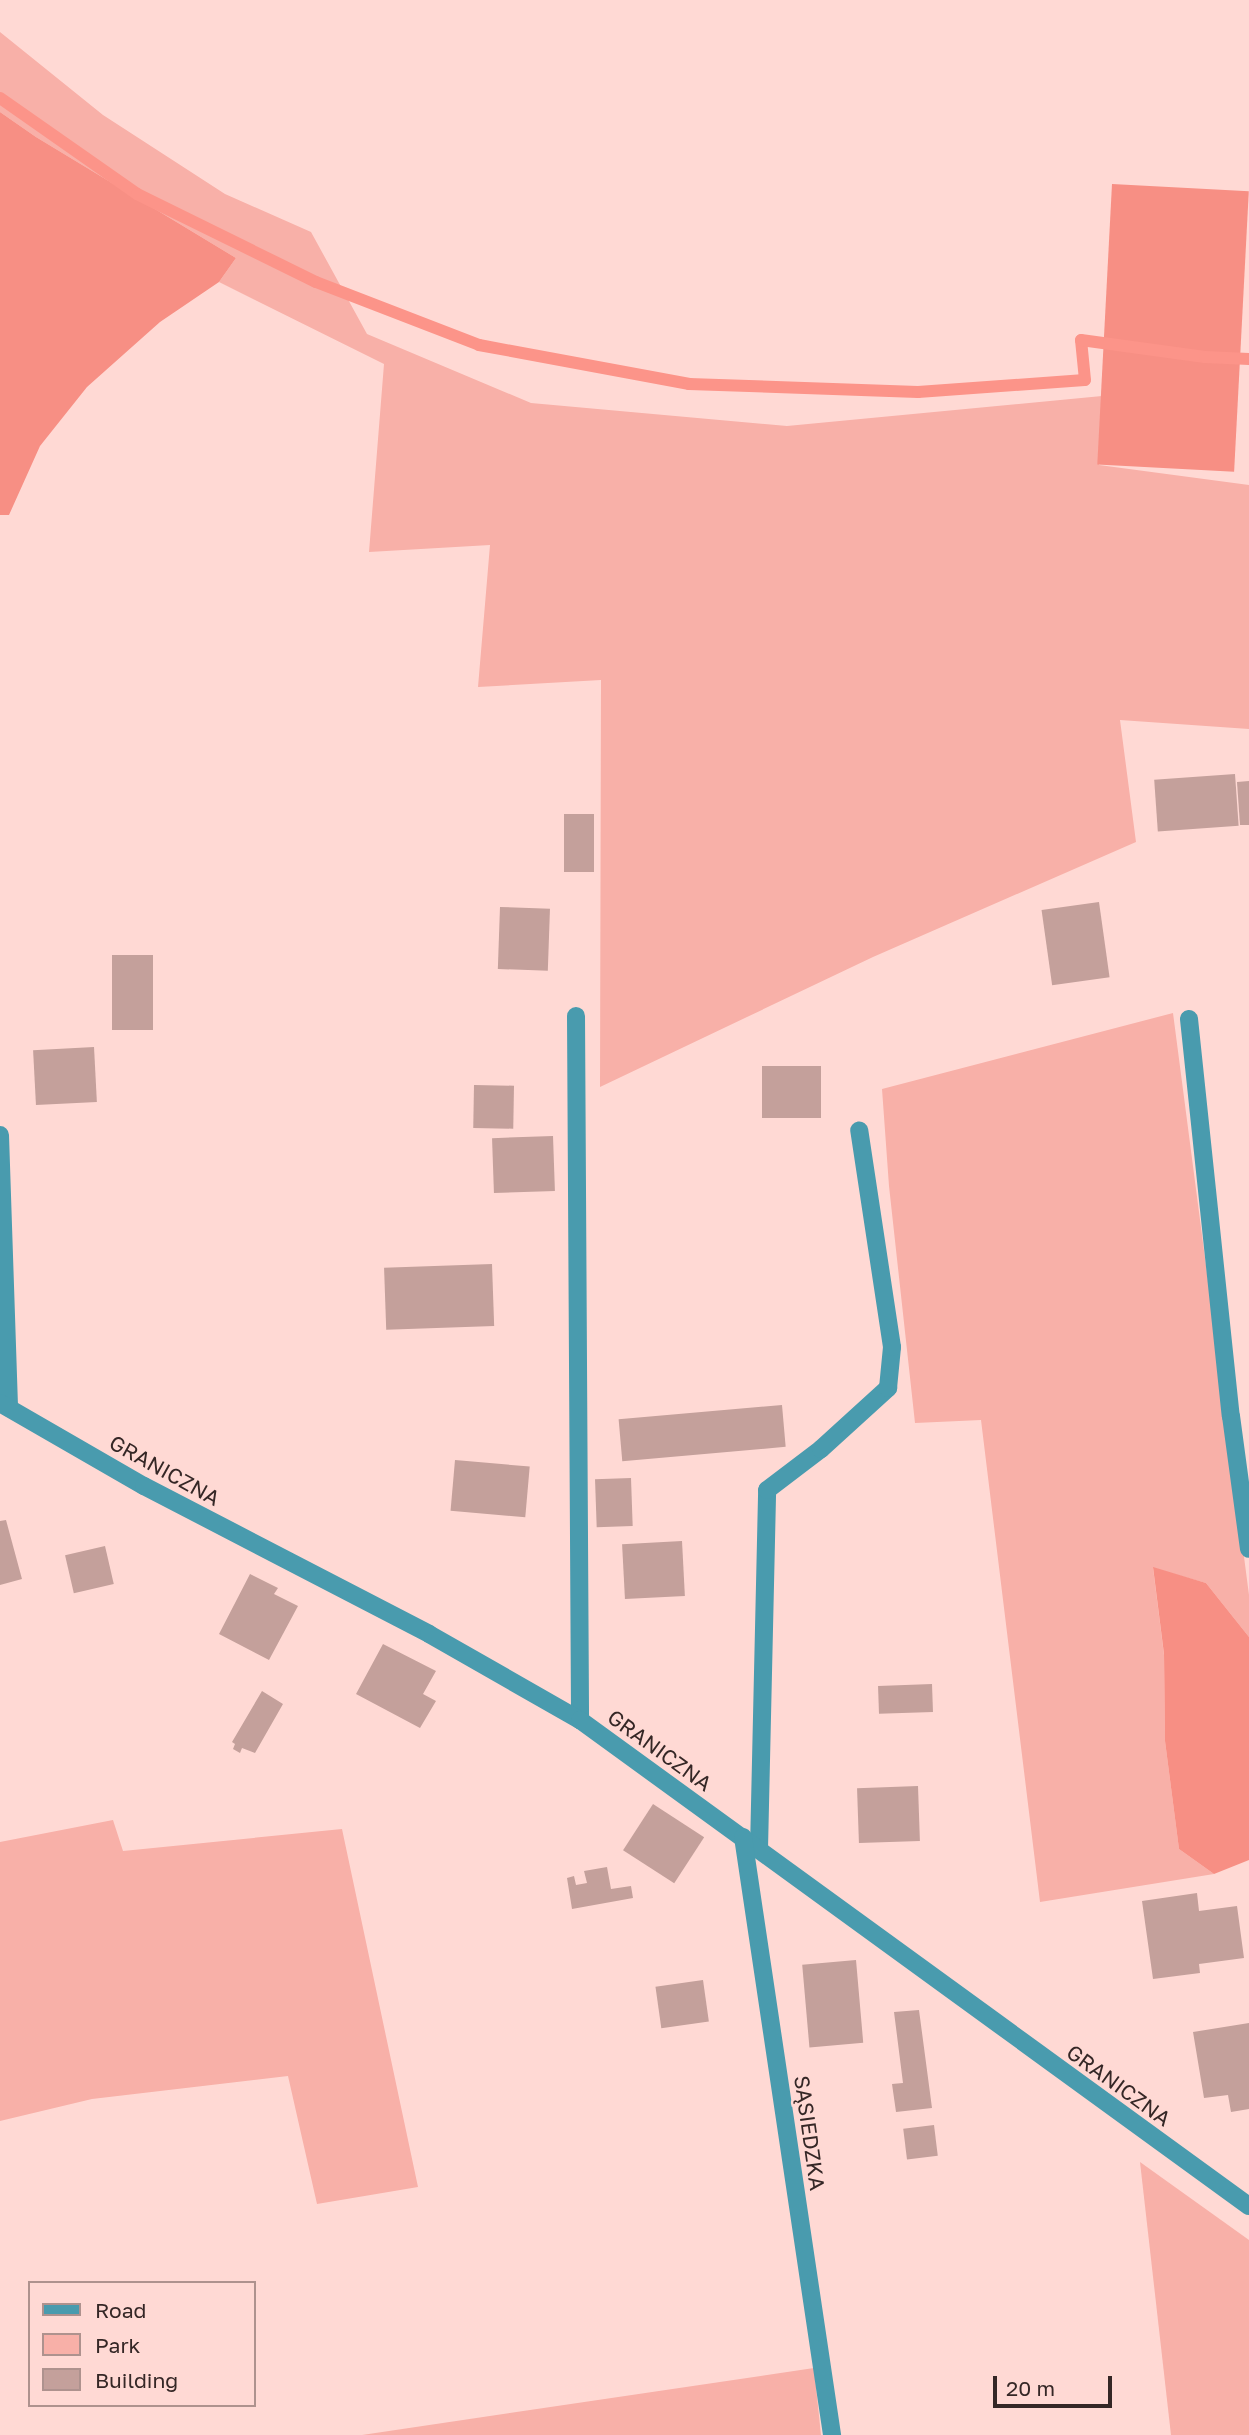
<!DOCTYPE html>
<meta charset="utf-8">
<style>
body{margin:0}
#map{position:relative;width:1249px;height:2435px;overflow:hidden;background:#ffd9d4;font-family:"Golos Text",sans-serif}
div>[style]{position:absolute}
.green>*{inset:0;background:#f8b0a8}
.forest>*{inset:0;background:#f78f84;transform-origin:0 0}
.stream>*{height:12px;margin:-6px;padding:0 6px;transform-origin:6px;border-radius:6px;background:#fc9489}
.building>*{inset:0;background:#c4a09b;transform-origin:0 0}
.lane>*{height:18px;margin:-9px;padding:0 9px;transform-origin:9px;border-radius:9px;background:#499bae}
.street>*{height:18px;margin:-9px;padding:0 9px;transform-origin:9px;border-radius:9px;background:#499bae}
span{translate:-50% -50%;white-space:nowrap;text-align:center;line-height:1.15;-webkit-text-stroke:5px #ffd9d4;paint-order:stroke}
.street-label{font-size:21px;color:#352726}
.legend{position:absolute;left:28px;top:2281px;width:228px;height:126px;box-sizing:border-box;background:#ffd9d4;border:2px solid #ae928e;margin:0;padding:9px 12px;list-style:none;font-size:21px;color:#352726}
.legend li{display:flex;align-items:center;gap:14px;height:35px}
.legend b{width:35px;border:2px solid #ae928e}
.scale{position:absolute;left:993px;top:2376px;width:119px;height:32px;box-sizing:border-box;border:4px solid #352726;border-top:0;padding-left:9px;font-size:21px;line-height:24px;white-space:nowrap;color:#352726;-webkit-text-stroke:5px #ffd9d4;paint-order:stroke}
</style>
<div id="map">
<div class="green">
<i style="clip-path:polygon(0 32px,103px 115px,225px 194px,311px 232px,367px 334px,531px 403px,787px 426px,1102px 396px,1099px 465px,1249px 485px,1249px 729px,1120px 720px,1136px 842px,873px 957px,600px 1087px,601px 680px,478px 687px,490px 545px,369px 552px,384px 364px,219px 282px,236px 258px,36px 137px,0 112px)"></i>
<i style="clip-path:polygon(1173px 1013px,1249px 1595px,1249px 1637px,1206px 1583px,1153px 1568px,1164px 1655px,1165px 1741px,1179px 1849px,1214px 1874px,1040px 1902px,981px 1420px,915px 1423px,889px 1186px,882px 1089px)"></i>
<i style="clip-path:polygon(113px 1820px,123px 1851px,342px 1829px,418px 2187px,317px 2204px,288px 2076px,92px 2099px,0 2121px,0 1842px)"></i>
<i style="clip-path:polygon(1140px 2162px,1249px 2240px,1249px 2435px,1171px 2435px)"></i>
<i style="clip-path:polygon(814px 2368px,821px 2435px,362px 2435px)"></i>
</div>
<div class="forest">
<i style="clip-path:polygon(0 112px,36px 137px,236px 258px,219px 282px,160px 322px,87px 387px,40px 446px,9px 515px,0 515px)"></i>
<i style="left:1112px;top:184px;width:137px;height:281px;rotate:3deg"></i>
<i style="clip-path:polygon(1153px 1567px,1206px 1583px,1249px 1637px,1249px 1860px,1214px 1874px,1179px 1849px,1165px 1741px,1164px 1654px)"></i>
</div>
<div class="stream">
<i style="left:0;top:98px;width:167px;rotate:35deg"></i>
<i style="left:137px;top:194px;width:199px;rotate:26.2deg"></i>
<i style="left:316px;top:282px;width:175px;rotate:21.1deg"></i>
<i style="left:479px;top:345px;width:214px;rotate:10.5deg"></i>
<i style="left:689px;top:384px;width:229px;rotate:2deg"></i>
<i style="left:918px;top:392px;width:167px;rotate:-4.1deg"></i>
<i style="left:1085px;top:380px;width:40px;rotate:-95.7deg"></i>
<i style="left:1081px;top:340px;width:125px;rotate:7.8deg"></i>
<i style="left:1205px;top:357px;width:44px;rotate:2.6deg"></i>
</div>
<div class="building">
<i style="left:1235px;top:774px;width:52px;height:81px;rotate:86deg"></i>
<i style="clip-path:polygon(1249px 781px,1249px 825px,1240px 825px,1237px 782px)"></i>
<i style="left:564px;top:814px;width:30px;height:58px"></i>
<i style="left:1099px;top:902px;width:76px;height:58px;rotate:82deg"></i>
<i style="left:500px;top:907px;width:50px;height:62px;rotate:2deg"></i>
<i style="left:112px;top:955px;width:41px;height:75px"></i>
<i style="left:94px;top:1047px;width:55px;height:61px;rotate:87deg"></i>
<i style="left:762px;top:1066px;width:59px;height:52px"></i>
<i style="left:474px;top:1085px;width:40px;height:43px;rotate:1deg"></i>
<i style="left:553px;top:1136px;width:55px;height:61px;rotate:88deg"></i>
<i style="left:492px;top:1264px;width:62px;height:108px;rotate:88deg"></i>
<i style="left:782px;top:1405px;width:42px;height:164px;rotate:85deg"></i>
<i style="left:455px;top:1460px;width:75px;height:51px;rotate:5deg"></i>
<i style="left:631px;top:1478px;width:48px;height:36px;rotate:88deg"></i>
<i style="clip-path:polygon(6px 1520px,22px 1579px,0 1585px,0 1521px)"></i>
<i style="left:682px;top:1541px;width:55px;height:60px;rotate:87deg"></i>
<i style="left:105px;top:1546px;width:39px;height:41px;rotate:77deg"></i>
<i style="clip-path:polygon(250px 1574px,278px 1588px,274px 1594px,298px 1606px,269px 1660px,219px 1634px)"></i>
<i style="clip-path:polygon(383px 1644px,436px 1671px,423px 1694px,436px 1701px,420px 1728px,356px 1694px)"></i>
<i style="left:932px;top:1684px;width:28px;height:54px;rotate:88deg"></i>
<i style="clip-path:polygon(262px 1691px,283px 1704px,255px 1753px,242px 1748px,240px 1753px,233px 1749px,235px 1744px,232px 1742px)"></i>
<i style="left:918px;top:1786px;width:55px;height:61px;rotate:88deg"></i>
<i style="left:653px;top:1804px;width:61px;height:55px;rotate:33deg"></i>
<i style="clip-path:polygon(607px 1867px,611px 1889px,631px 1886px,633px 1898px,572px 1909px,567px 1878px,574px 1876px,576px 1885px,587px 1883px,584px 1871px)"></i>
<i style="clip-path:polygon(1197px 1893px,1199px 1911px,1237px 1906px,1244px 1958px,1199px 1964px,1200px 1973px,1153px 1979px,1142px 1901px)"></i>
<i style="left:856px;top:1960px;width:83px;height:54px;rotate:85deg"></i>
<i style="left:703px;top:1980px;width:42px;height:48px;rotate:82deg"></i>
<i style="clip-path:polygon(919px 2010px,932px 2108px,896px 2112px,892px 2084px,903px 2083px,894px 2012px)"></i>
<i style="clip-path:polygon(1249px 2023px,1249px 2109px,1231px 2112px,1228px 2095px,1204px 2098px,1193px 2032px)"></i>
<i style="left:934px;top:2125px;width:31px;height:31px;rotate:83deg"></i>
</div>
<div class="lane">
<i style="left:576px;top:1016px;width:704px;rotate:89.67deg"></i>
<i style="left:1189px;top:1019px;width:399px;rotate:84deg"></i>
<i style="left:1231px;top:1416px;width:134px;rotate:82.3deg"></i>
<i style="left:0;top:1135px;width:273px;rotate:88.1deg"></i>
<i style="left:759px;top:1849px;width:359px;rotate:-88.7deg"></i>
<i style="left:767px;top:1490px;width:68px;rotate:-37.2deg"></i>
<i style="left:821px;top:1449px;width:91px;rotate:-42.3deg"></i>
<i style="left:888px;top:1388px;width:41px;rotate:-84.4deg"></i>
<i style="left:892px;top:1347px;width:219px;rotate:-98.6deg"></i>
</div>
<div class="street">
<i style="left:0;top:1403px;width:166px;rotate:30deg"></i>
<i style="left:144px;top:1486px;width:321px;rotate:27.4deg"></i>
<i style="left:429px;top:1634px;width:174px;rotate:29.7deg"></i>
<i style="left:580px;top:1720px;width:827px;rotate:36deg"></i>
<i style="left:743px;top:1837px;width:605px;rotate:81.53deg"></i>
</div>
<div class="street-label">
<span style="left:165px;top:1470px;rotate:29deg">GRANICZNA</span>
<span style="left:660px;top:1750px;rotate:36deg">GRANICZNA</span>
<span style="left:1119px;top:2085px;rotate:36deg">GRANICZNA</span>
<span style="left:810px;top:2133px;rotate:82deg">SĄSIEDZKA</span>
</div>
<ul class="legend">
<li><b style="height:9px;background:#499bae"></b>Road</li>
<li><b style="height:19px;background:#f8b0a8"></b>Park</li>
<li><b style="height:19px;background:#c4a09b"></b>Building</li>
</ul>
<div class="scale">20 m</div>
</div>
